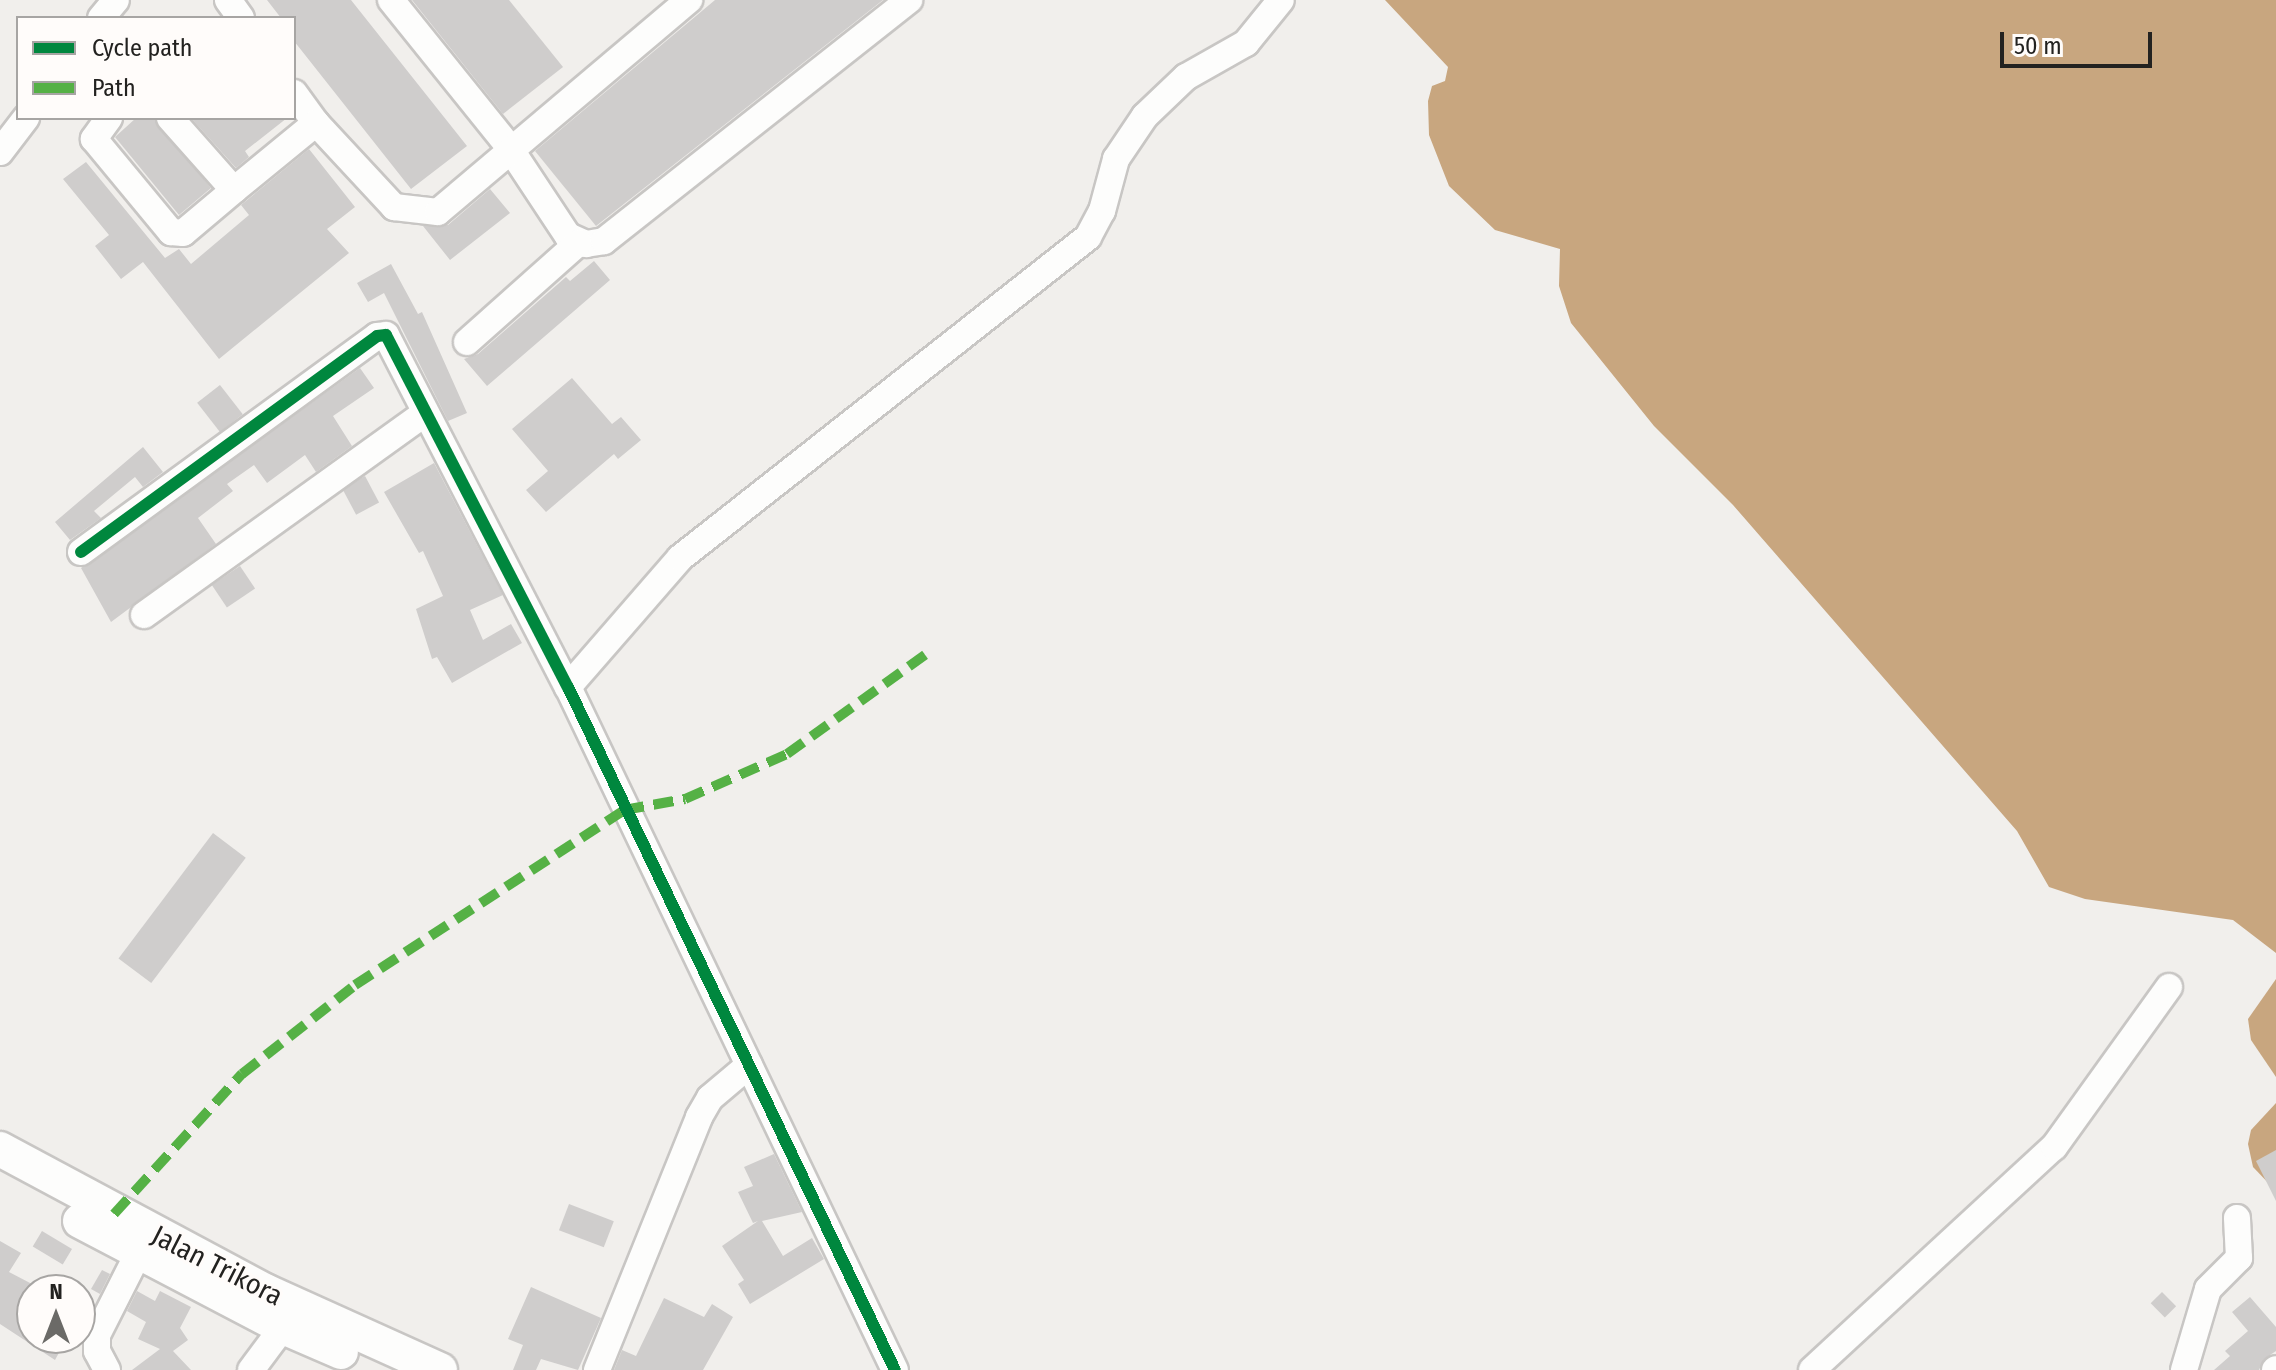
<!DOCTYPE html>
<style>
body{margin:0}
#map{position:relative;width:2276px;height:1370px;overflow:hidden;background:#f1efec;font-family:"Fira Sans Condensed",sans-serif}
div>[style]{position:absolute}
.water>*{inset:0;background:#c8a67f}
.building>*{inset:0;background:#cfcdcc;transform-origin:0 0}
.roads{filter:drop-shadow(2px 0 #c8c6c4) drop-shadow(-2px 0 #c8c6c4) drop-shadow(0 2px #c8c6c4) drop-shadow(0 -2px #c8c6c4)}
.minor>*{height:26px;margin:-13px;padding:0 13px;transform-origin:13px;border-radius:13px;background:#fdfdfc}
.major>*{height:34px;margin:-17px;padding:0 17px;transform-origin:17px;border-radius:17px;background:#fdfdfc}
.quiet>*{height:10px;margin-top:-5px;transform-origin:0;background:repeating-linear-gradient(90deg,#55b145 0 20px,transparent 0 30px)}
.cycleway>*{height:12px;margin:-6px;padding:0 6px;transform-origin:6px;border-radius:6px;background:#00873e}
span{translate:-50% -50%;white-space:nowrap;text-align:center;line-height:1.15;-webkit-text-stroke:6px #fffcfa;paint-order:stroke}
.street-label{font-size:28px;color:#232220}
.legend{position:absolute;left:16px;top:16px;width:280px;height:104px;box-sizing:border-box;background:#fffcfa;border:2px solid #a7a5a3;margin:0;padding:10px 14px;list-style:none;font-size:24px;color:#232220}
.legend li{display:flex;align-items:center;gap:16px;height:40px}
.legend b{width:40px;border:2px solid #a7a5a3}
.north{position:absolute;left:16px;top:1274px;width:80px;height:80px;box-sizing:border-box;background:#fffcfa;border:2px solid #a7a5a3;border-radius:50%;rotate:0deg;font-size:22px;font-weight:700;line-height:32px;text-align:center;color:#232220}
.north::after{content:'';display:block;margin:auto;width:28px;height:36px;background:#6b6a67;clip-path:polygon(50% 0,100% 100%,50% 72%,0 100%)}
.scale{position:absolute;left:2000px;top:32px;width:152px;height:36px;box-sizing:border-box;border:4px solid #232220;border-top:0;padding-left:10px;font-size:24px;line-height:28px;white-space:nowrap;color:#232220;-webkit-text-stroke:6px #fffcfa;paint-order:stroke}
</style>
<div id="map">
<div class="water">
<i style="clip-path:polygon(1385px 0,2276px 0,2276px 953px,2233px 920px,2085px 899px,2049px 887px,2017px 831px,1733px 505px,1654px 426px,1571px 323px,1559px 286px,1560px 249px,1495px 230px,1449px 186px,1429px 135px,1428px 101px,1432px 86px,1445px 81px,1448px 67px)"></i>
<i style="clip-path:polygon(2276px 979px,2276px 1077px,2251px 1040px,2248px 1019px)"></i>
<i style="clip-path:polygon(2276px 1103px,2276px 1191px,2253px 1167px,2248px 1144px,2251px 1130px)"></i>
</div>
<div class="building">
<i style="clip-path:polygon(267px 0,351px 0,467px 146px,411px 189px,294px 41px,294px 18px,281px 18px)"></i>
<i style="clip-path:polygon(412px 0,509px 0,563px 67px,503px 114px)"></i>
<i style="clip-path:polygon(715px 0,883px 0,596px 226px,535px 151px)"></i>
<i style="clip-path:polygon(136px 118px,154px 118px,211px 188px,179px 215px,115px 137px)"></i>
<i style="clip-path:polygon(191px 118px,287px 118px,245px 151px,249px 157px,236px 168px)"></i>
<i style="clip-path:polygon(309px 149px,355px 207px,327px 229px,349px 253px,219px 359px,143px 262px,121px 279px,95px 246px,109px 235px,63px 179px,86px 162px,165px 258px,179px 249px,191px 264px,249px 215px,241px 205px)"></i>
<i style="clip-path:polygon(490px 189px,510px 213px,450px 260px,423px 226px,448px 225px)"></i>
<i style="clip-path:polygon(594px 261px,610px 280px,487px 386px,464px 359px,478px 354px,566px 277px,570px 281px)"></i>
<i style="clip-path:polygon(391px 264px,418px 314px,422px 312px,467px 413px,448px 421px,384px 293px,368px 302px,357px 283px)"></i>
<i style="clip-path:polygon(360px 368px,374px 388px,333px 416px,352px 446px,316px 472px,305px 455px,267px 483px,254px 465px,227px 484px,233px 491px,198px 518px,216px 544px,111px 622px,81px 568px)"></i>
<i style="clip-path:polygon(572px 378px,612px 424px,621px 417px,641px 440px,618px 459px,614px 454px,546px 512px,526px 490px,548px 471px,512px 429px)"></i>
<i style="left:220px;top:385px;width:37px;height:29px;rotate:52deg"></i>
<i style="clip-path:polygon(143px 447px,163px 472px,143px 487px,135px 477px,94px 511px,101px 518px,70px 540px,55px 522px)"></i>
<i style="clip-path:polygon(434px 463px,503px 595px,470px 610px,483px 640px,511px 624px,522px 643px,452px 683px,437px 657px,432px 659px,416px 609px,443px 596px,423px 551px,419px 553px,384px 492px)"></i>
<i style="left:365px;top:476px;width:30px;height:26px;rotate:62deg"></i>
<i style="left:240px;top:566px;width:27px;height:34px;rotate:56deg"></i>
<i style="left:213px;top:833px;width:41px;height:157px;rotate:37deg"></i>
<i style="clip-path:polygon(2276px 1150px,2276px 1201px,2256px 1161px)"></i>
<i style="clip-path:polygon(774px 1154px,802px 1212px,762px 1221px,783px 1256px,812px 1238px,824px 1259px,750px 1304px,738px 1284px,744px 1280px,722px 1246px,758px 1221px,753px 1223px,738px 1192px,753px 1186px,744px 1167px)"></i>
<i style="left:569px;top:1204px;width:48px;height:28px;rotate:21deg"></i>
<i style="left:42px;top:1231px;width:35px;height:18px;rotate:31deg"></i>
<i style="clip-path:polygon(0 1241px,21px 1253px,9px 1272px,32px 1284px,32px 1338px,67px 1338px,55px 1360px,0 1324px)"></i>
<i style="clip-path:polygon(102px 1270px,110px 1274px,100px 1294px,91px 1289px)"></i>
<i style="clip-path:polygon(531px 1287px,601px 1318px,578px 1370px,541px 1359px,536px 1370px,513px 1370px,523px 1345px,508px 1339px)"></i>
<i style="clip-path:polygon(137px 1291px,155px 1301px,160px 1291px,191px 1307px,180px 1328px,188px 1340px,173px 1351px,191px 1370px,132px 1370px,160px 1349px,138px 1339px,146px 1322px,127px 1311px)"></i>
<i style="left:2162px;top:1292px;width:20px;height:16px;rotate:45deg"></i>
<i style="clip-path:polygon(2250px 1297px,2276px 1327px,2276px 1351px,2264px 1359px,2259px 1370px,2214px 1370px,2230px 1356px,2225px 1351px,2248px 1331px,2232px 1312px)"></i>
<i style="clip-path:polygon(664px 1298px,704px 1317px,712px 1304px,733px 1317px,703px 1370px,614px 1370px,622px 1350px,636px 1356px)"></i>
</div>
<div class="roads">
<div class="minor">
<i style="left:228px;top:0;width:22px;rotate:54deg"></i>
<i style="left:391px;top:0;width:189px;rotate:51.2deg"></i>
<i style="left:509px;top:147px;width:107px;rotate:56.5deg"></i>
<i style="left:568px;top:236px;width:20px;rotate:24deg"></i>
<i style="left:586px;top:244px;width:18px;rotate:-9deg"></i>
<i style="left:604px;top:241px;width:389px;rotate:-38.3deg"></i>
<i style="left:101px;top:18px;width:23px;rotate:-50deg"></i>
<i style="left:294px;top:93px;width:37px;rotate:54deg"></i>
<i style="left:109px;top:118px;width:26px;rotate:126deg"></i>
<i style="left:94px;top:139px;width:121px;rotate:50.4deg"></i>
<i style="left:171px;top:232px;width:12px;rotate:5deg"></i>
<i style="left:183px;top:233px;width:67px;rotate:-40.1deg"></i>
<i style="left:170px;top:118px;width:96px;rotate:48.4deg"></i>
<i style="left:234px;top:190px;width:106px;rotate:-39.3deg"></i>
<i style="left:316px;top:123px;width:115px;rotate:47.1deg"></i>
<i style="left:394px;top:207px;width:44px;rotate:6.5deg"></i>
<i style="left:438px;top:212px;width:329px;rotate:-40.2deg"></i>
<i style="left:0;top:152px;width:43px;rotate:-52.6deg"></i>
<i style="left:467px;top:342px;width:149px;rotate:-41.7deg"></i>
<i style="left:81px;top:552px;width:366px;rotate:-36.1deg"></i>
<i style="left:377px;top:336px;width:9px;rotate:-6deg"></i>
<i style="left:386px;top:335px;width:396px;rotate:62.7deg"></i>
<i style="left:568px;top:687px;width:757px;rotate:64.42deg"></i>
<i style="left:144px;top:615px;width:345px;rotate:-35.7deg"></i>
<i style="left:568px;top:687px;width:171px;rotate:-49deg"></i>
<i style="left:680px;top:558px;width:519px;rotate:-38.19deg"></i>
<i style="left:1088px;top:237px;width:30px;rotate:-62deg"></i>
<i style="left:1102px;top:211px;width:54px;rotate:-74.9deg"></i>
<i style="left:1116px;top:159px;width:52px;rotate:-56deg"></i>
<i style="left:1145px;top:116px;width:57px;rotate:-43.6deg"></i>
<i style="left:1186px;top:77px;width:69px;rotate:-29.5deg"></i>
<i style="left:1246px;top:43px;width:55px;rotate:-50.9deg"></i>
<i style="left:107px;top:1370px;width:21px;rotate:-118deg"></i>
<i style="left:97px;top:1351px;width:16px;rotate:-90deg"></i>
<i style="left:97px;top:1335px;width:91px;rotate:-63.2deg"></i>
<i style="left:251px;top:1370px;width:54px;rotate:-53.3deg"></i>
<i style="left:597px;top:1370px;width:273px;rotate:-68deg"></i>
<i style="left:699px;top:1117px;width:22px;rotate:-60deg"></i>
<i style="left:710px;top:1098px;width:51px;rotate:-40.2deg"></i>
<i style="left:1812px;top:1370px;width:329px;rotate:-42.7deg"></i>
<i style="left:2054px;top:1147px;width:197px;rotate:-54.3deg"></i>
<i style="left:2184px;top:1370px;width:84px;rotate:-73.5deg"></i>
<i style="left:2208px;top:1289px;width:44px;rotate:-45deg"></i>
<i style="left:2239px;top:1258px;width:40px;rotate:-92.9deg"></i>
<i style="left:2275px;top:1370px;width:1px;rotate:-45deg"></i>
</div>
<div class="major">
<i style="left:0;top:1149px;width:301px;rotate:28.2deg"></i>
<i style="left:265px;top:1291px;width:192px;rotate:24.3deg"></i>
<i style="left:80px;top:1221px;width:229px;rotate:27.6deg"></i>
<i style="left:283px;top:1327px;width:63px;rotate:23.3deg"></i>
</div>
</div>
<div class="quiet">
<i style="left:114px;top:1214px;width:190px;rotate:-47.6deg"></i>
<i style="left:242px;top:1074px;width:144px;rotate:-38.2deg"></i>
<i style="left:355px;top:985px;width:321px;rotate:-33deg"></i>
<i style="left:624px;top:810px;width:62px;rotate:-10.2deg"></i>
<i style="left:685px;top:799px;width:111px;rotate:-23.8deg"></i>
<i style="left:787px;top:754px;width:180px;rotate:-35.7deg"></i>
</div>
<div class="cycleway">
<i style="left:81px;top:552px;width:366px;rotate:-36.1deg"></i>
<i style="left:377px;top:336px;width:9px;rotate:-6deg"></i>
<i style="left:386px;top:335px;width:396px;rotate:62.7deg"></i>
<i style="left:568px;top:687px;width:757px;rotate:64.42deg"></i>
</div>
<div class="street-label">
<span style="left:217px;top:1266px;rotate:27deg">Jalan Trikora</span>
</div>
<ul class="legend">
<li><b style="height:10px;background:#00873e"></b>Cycle path</li>
<li><b style="height:10px;background:#55b145"></b>Path</li>
</ul>
<div class="north">N</div>
<div class="scale">50 m</div>
</div>
